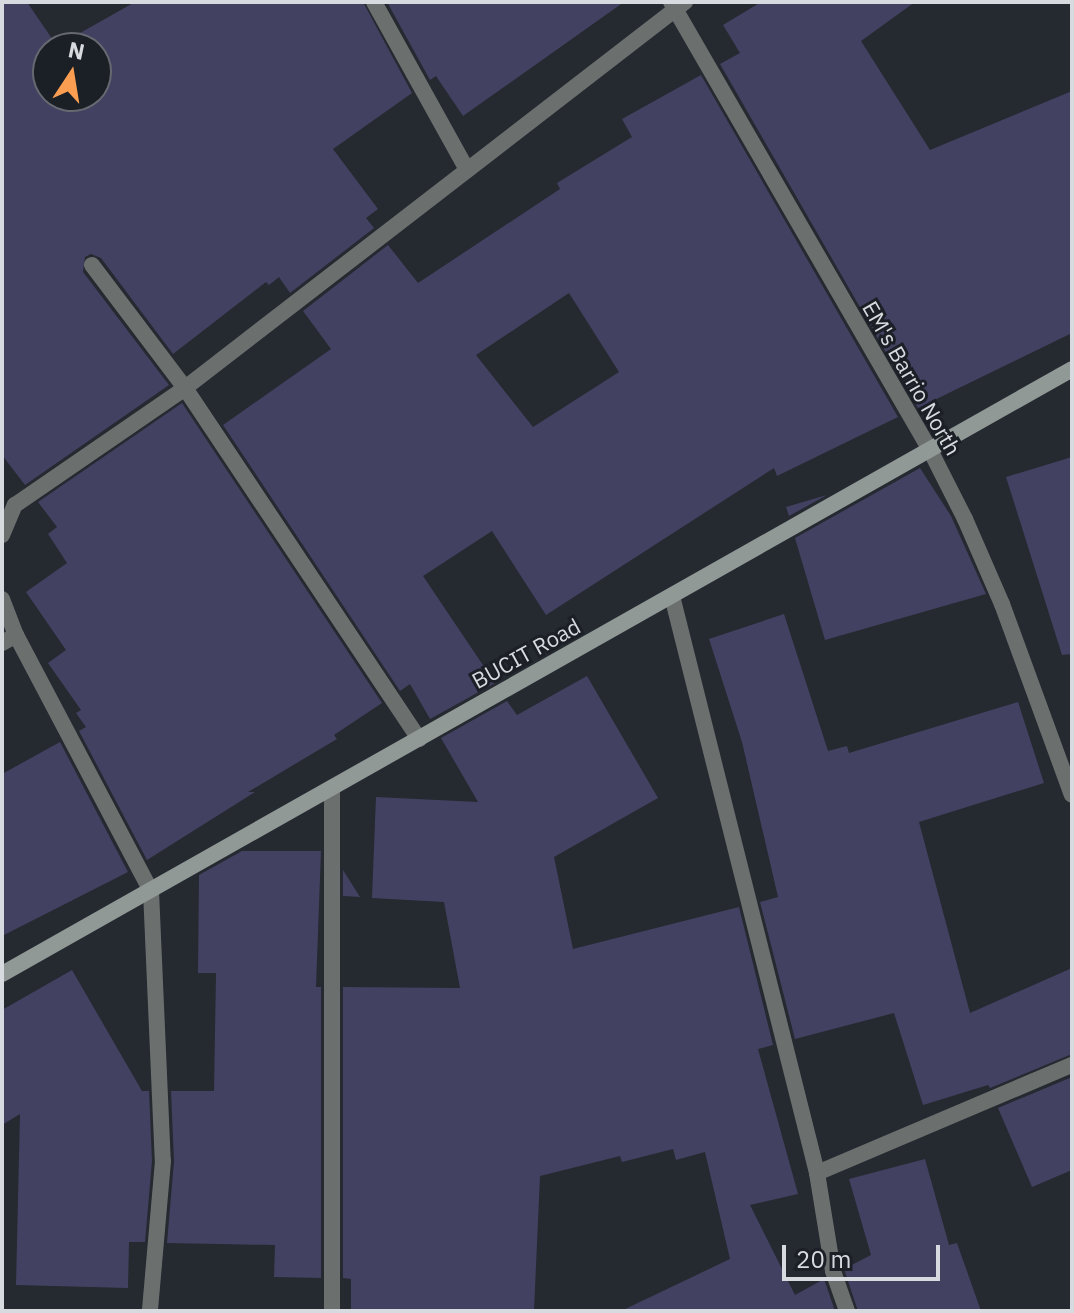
<!DOCTYPE html>
<style>
body{margin:0}
#map{position:relative;width:1074px;height:1313px;overflow:hidden;background:#252930;font-family:"IBM Plex Sans",sans-serif}
div>[style]{position:absolute}
.building>*{inset:0;background:#434161}
.street>*{height:16px;margin:-8px;padding:0 8px;transform-origin:8px;border-radius:8px;background:#6b706f}
.secondary>*{height:16px;margin:-8px;padding:0 8px;transform-origin:8px;border-radius:8px;background:#919997}
span{translate:-50% -50%;white-space:nowrap;text-align:center;line-height:1.15;-webkit-text-stroke:6px #1b1f26;paint-order:stroke}
.street-label{font-size:22px;color:#d7dade}
.frame{position:absolute;inset:0;border:4px solid #d7dade;pointer-events:none}
.north{position:absolute;left:32px;top:32px;width:80px;height:80px;box-sizing:border-box;background:#1b1f26;border:2px solid #666a70;border-radius:50%;rotate:12deg;font-size:22px;font-weight:700;line-height:32px;text-align:center;color:#d7dade}
.north::after{content:'';display:block;margin:auto;width:28px;height:36px;background:#fb9e51;clip-path:polygon(50% 0,100% 100%,50% 72%,0 100%)}
.scale{position:absolute;left:782px;top:1245px;width:158px;height:36px;box-sizing:border-box;border:4px solid #d7dade;border-top:0;padding-left:10px;font-size:24px;line-height:28px;white-space:nowrap;color:#d7dade;-webkit-text-stroke:6px #1b1f26;paint-order:stroke}
</style>
<div id="map">
<div class="building">
<i style="clip-path:polygon(evenodd,2px 2px,27px 2px,57px 46px,135px 2px,363px 2px,412px 93px,333px 149px,378px 209px,366px 218px,374px 228px,290px 293px,279px 277px,269px 285px,266px 282px,173px 354px,101px 258px,91px 254px,85px 257px,83px 272px,169px 385px,25px 485px,2px 455px,2px 2px,48px 48px,96px 48px,96px 96px,48px 96px,48px 48px)"></i>
<i style="clip-path:polygon(387px 2px,624px 2px,463px 116px,436px 76px,430px 80px)"></i>
<i style="clip-path:polygon(761px 2px,915px 2px,861px 41px,930px 150px,1072px 91px,1072px 333px,918px 408px,720px 64px,740px 53px,723px 25px)"></i>
<i style="clip-path:polygon(evenodd,701px 75px,898px 417px,777px 476px,774px 468px,546px 615px,492px 531px,423px 576px,495px 683px,430px 719px,410px 684px,400px 691px,223px 425px,331px 349px,303px 311px,388px 245px,418px 283px,560px 189px,557px 183px,632px 137px,622px 119px,701px 75px,569px 293px,619px 372px,533px 427px,476px 355px,569px 293px)"></i>
<i style="clip-path:polygon(182px 403px,382px 703px,334px 735px,337px 739px,248px 792px,255px 792px,147px 860px,79px 731px,86px 727px,76px 713px,81px 710px,48px 663px,66px 650px,26px 592px,67px 563px,48px 534px,57px 527px,38px 502px)"></i>
<i style="clip-path:polygon(1072px 457px,1072px 654px,1062px 655px,1006px 477px)"></i>
<i style="clip-path:polygon(920px 468px,951px 516px,986px 594px,825px 640px,795px 538px)"></i>
<i style="clip-path:polygon(827px 495px,789px 516px,786px 507px)"></i>
<i style="clip-path:polygon(784px 614px,828px 751px,847px 746px,849px 753px,1018px 702px,1044px 783px,919px 822px,970px 1013px,1072px 968px,1072px 1054px,990px 1088px,988px 1085px,923px 1105px,894px 1013px,795px 1039px,760px 902px,778px 897px,742px 742px,709px 639px)"></i>
<i style="clip-path:polygon(587px 676px,658px 798px,554px 857px,573px 949px,739px 907px,773px 1045px,758px 1049px,798px 1194px,750px 1205px,795px 1295px,824px 1279px,835px 1311px,621px 1311px,730px 1259px,705px 1152px,676px 1160px,673px 1149px,622px 1162px,620px 1156px,540px 1176px,534px 1311px,351px 1311px,351px 1279px,343px 1278px,343px 987px,460px 988px,444px 902px,372px 898px,376px 797px,478px 802px,441px 738px,507px 701px,517px 715px)"></i>
<i style="clip-path:polygon(60px 742px,128px 872px,2px 936px,2px 774px)"></i>
<i style="clip-path:polygon(242px 851px,321px 851px,316px 987px,321px 987px,321px 1278px,274px 1277px,275px 1245px,167px 1243px,174px 1161px,171px 1091px,214px 1091px,216px 973px,198px 973px,199px 875px)"></i>
<i style="clip-path:polygon(343px 870px,360px 897px,343px 896px)"></i>
<i style="clip-path:polygon(72px 970px,142px 1091px,149px 1091px,152px 1161px,145px 1242px,129px 1242px,128px 1288px,16px 1285px,20px 1114px,2px 1125px,2px 1010px)"></i>
<i style="clip-path:polygon(1072px 1077px,1072px 1170px,1032px 1187px,998px 1108px)"></i>
<i style="clip-path:polygon(925px 1159px,949px 1245px,957px 1243px,981px 1311px,858px 1311px,844px 1269px,871px 1255px,849px 1179px)"></i>
</div>
<div class="street">
<i style="left:374px;top:2px;width:192px;rotate:61deg"></i>
<i style="left:671px;top:2px;width:517px;rotate:59.97deg"></i>
<i style="left:930px;top:450px;width:77px;rotate:63.1deg"></i>
<i style="left:965px;top:519px;width:93px;rotate:66.5deg"></i>
<i style="left:1002px;top:604px;width:203px;rotate:69.9deg"></i>
<i style="left:92px;top:265px;width:154px;rotate:52.9deg"></i>
<i style="left:185px;top:388px;width:422px;rotate:56.3deg"></i>
<i style="left:2px;top:535px;width:33px;rotate:-67deg"></i>
<i style="left:15px;top:505px;width:206px;rotate:-34.5deg"></i>
<i style="left:185px;top:388px;width:632px;rotate:-37.67deg"></i>
<i style="left:672px;top:596px;width:595px;rotate:75.89deg"></i>
<i style="left:817px;top:1173px;width:99px;rotate:80.7deg"></i>
<i style="left:833px;top:1271px;width:42px;rotate:70.7deg"></i>
<i style="left:2px;top:599px;width:39px;rotate:69deg"></i>
<i style="left:16px;top:635px;width:16px;rotate:150deg"></i>
<i style="left:16px;top:635px;width:289px;rotate:62.2deg"></i>
<i style="left:151px;top:891px;width:270px;rotate:87.5deg"></i>
<i style="left:163px;top:1161px;width:151px;rotate:95deg"></i>
<i style="left:817px;top:1173px;width:277px;rotate:-23deg"></i>
<i style="left:332px;top:1311px;width:523px;rotate:-90deg"></i>
</div>
<div class="secondary">
<i style="left:2px;top:974px;width:1229px;rotate:-29.48deg"></i>
</div>
<div class="street-label">
<span style="left:912px;top:378px;rotate:60deg">EM's Barrio North</span>
<span style="left:526px;top:653px;rotate:-29deg">BUCIT Road</span>
</div>
<div class="frame"></div>
<div class="north">N</div>
<div class="scale">20 m</div>
</div>
